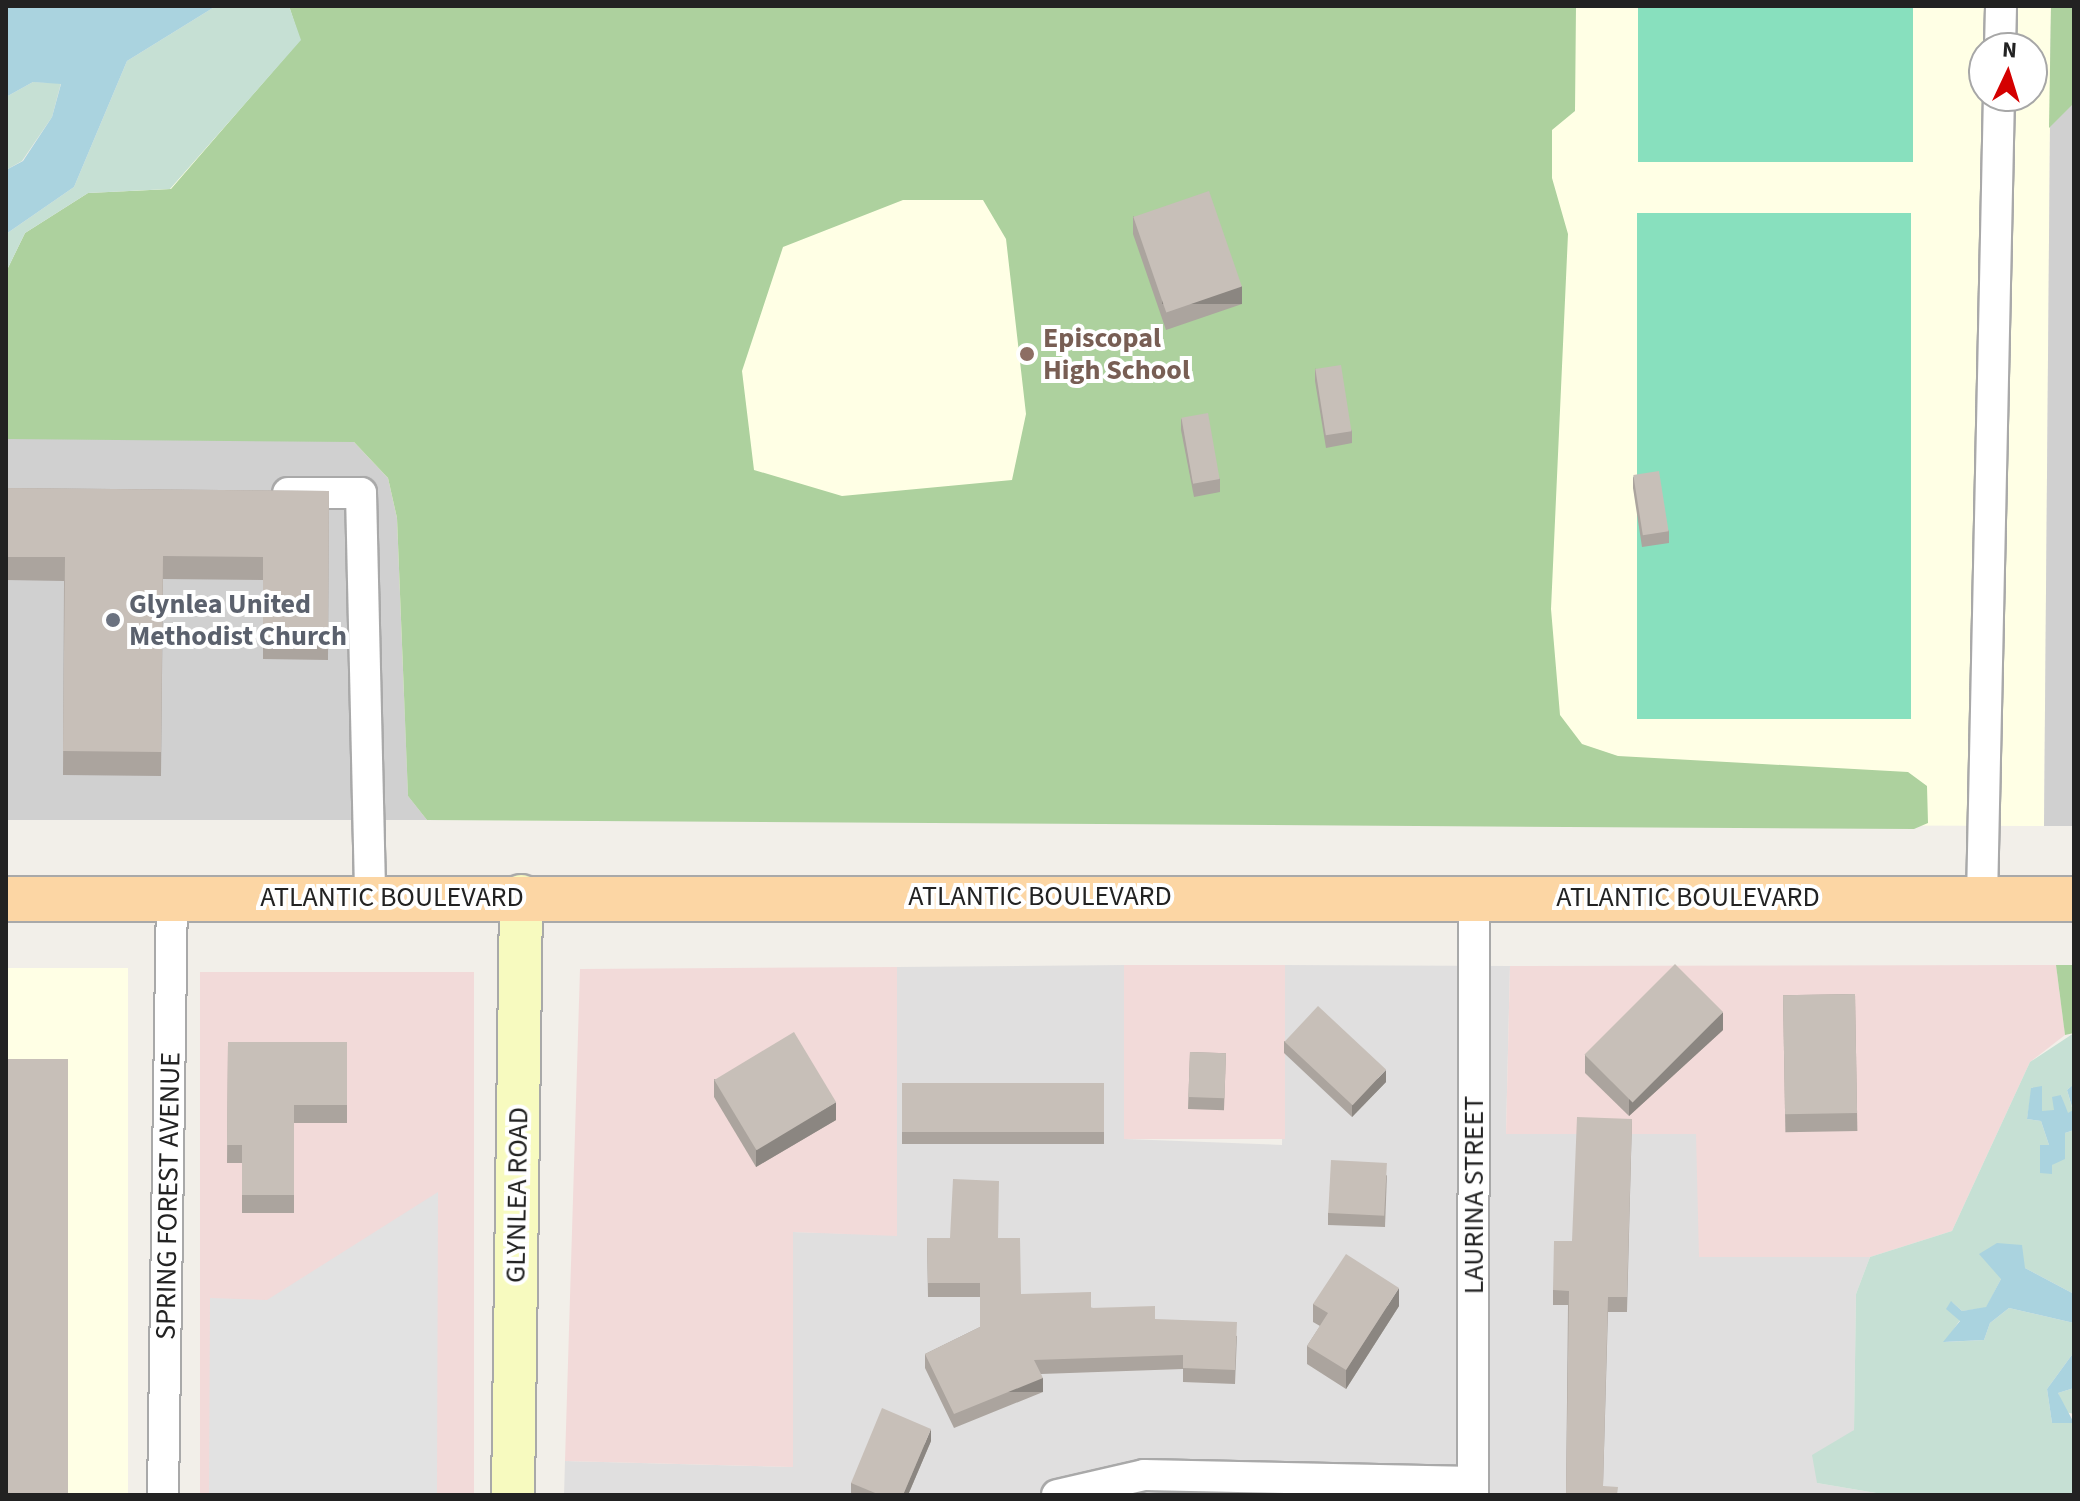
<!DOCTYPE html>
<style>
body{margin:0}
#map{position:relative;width:2080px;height:1501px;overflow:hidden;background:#f2efe9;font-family:"Source Sans 3",sans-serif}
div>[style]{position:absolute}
.residential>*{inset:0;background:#e0dfdf}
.commercial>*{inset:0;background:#f2dad9;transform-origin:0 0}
.education>*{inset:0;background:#ffffe5;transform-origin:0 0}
.religious>*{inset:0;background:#d0d0d0}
.forest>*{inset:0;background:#add19e}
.wetland>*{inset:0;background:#c6e0d4}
.pitch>*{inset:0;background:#88e0be;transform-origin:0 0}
.parking>*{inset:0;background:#e2e2e2}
.water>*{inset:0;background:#aad3df}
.roads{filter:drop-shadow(2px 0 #a9a9a9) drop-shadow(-2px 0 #a9a9a9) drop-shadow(0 2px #a9a9a9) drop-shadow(0 -2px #a9a9a9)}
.street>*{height:30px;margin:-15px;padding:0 15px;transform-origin:15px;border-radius:15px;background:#fff}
.secondary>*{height:42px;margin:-21px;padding:0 21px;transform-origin:21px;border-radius:21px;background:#f7fabf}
.primary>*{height:44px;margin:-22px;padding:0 22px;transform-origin:22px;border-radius:22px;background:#fcd6a4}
.wall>*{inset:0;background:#aba49e;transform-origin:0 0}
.shaded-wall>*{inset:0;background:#8b8681;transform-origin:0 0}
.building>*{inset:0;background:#c7bfb8;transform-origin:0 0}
.dots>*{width:22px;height:22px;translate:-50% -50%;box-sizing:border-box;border:4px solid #fff;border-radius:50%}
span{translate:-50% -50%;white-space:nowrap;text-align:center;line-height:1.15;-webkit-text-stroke:8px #fff;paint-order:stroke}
.education-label{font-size:28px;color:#785e54;font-weight:700}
.left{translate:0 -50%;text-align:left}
.worship-label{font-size:28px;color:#5b616d;font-weight:700}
.street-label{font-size:28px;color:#222}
.frame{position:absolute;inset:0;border:8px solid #222;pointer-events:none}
.north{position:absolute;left:1968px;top:32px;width:80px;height:80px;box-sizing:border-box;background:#fff;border:2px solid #a7a7a7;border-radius:50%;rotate:4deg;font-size:22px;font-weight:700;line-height:32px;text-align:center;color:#222}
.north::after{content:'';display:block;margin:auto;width:28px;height:36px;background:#d40000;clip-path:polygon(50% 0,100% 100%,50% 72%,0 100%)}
</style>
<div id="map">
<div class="residential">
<i style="clip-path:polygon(1124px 965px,1126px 1139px,1282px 1145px,1285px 965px,1510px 966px,1506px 1134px,1697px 1134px,1700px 1257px,1870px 1257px,1856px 1294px,1854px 1430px,1817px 1483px,1888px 1495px,564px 1495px,565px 1461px,793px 1467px,793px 1232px,897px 1235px,897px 967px)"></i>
</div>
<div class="commercial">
<i style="left:1124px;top:965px;width:161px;height:174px"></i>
<i style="clip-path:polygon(2056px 965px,2065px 1035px,2030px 1062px,1952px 1231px,1870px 1257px,1699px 1257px,1696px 1134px,1506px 1134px,1510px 966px)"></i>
<i style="clip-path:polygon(897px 967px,897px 1236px,793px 1232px,793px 1467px,565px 1461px,580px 969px)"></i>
<i style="left:474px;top:972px;width:523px;height:274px;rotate:90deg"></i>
</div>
<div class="education">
<i style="clip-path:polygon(evenodd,289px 6px,2051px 6px,2044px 826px,427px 820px,354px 442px,6px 439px,6px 272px,225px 120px,300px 40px,289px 6px,1984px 48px,2032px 48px,2032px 96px,1984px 96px,1984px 48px)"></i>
<i style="left:6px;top:968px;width:122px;height:527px"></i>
</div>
<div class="religious">
<i style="clip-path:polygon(2051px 6px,2074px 6px,2074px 826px,2044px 826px)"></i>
<i style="clip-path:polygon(311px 436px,354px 442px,388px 478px,397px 518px,408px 796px,427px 820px,6px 820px,6px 439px)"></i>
</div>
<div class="forest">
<i style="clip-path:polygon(evenodd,289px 6px,1576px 6px,1575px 111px,1552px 130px,1552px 178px,1568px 234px,1551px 609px,1560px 715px,1582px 744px,1618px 756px,1908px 772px,1927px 786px,1928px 823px,1914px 829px,427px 820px,408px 796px,397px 518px,388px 478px,354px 442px,6px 439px,6px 272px,25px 233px,88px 193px,171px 189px,300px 40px,289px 6px,903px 200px,983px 200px,1006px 239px,1026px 414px,1012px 480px,842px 496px,754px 470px,742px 371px,783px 247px,903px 200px)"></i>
<i style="clip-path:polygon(2051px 6px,2074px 6px,2074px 103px,2049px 128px)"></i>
<i style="clip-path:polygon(2056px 965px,2074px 965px,2074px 1033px,2065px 1035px)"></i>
</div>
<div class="wetland">
<i style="clip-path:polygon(216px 6px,289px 6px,301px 40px,170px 189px,88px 193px,25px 233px,6px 272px,6px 234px,74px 187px,127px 61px)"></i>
<i style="clip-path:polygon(33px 82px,61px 83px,52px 117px,22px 161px,6px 170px,6px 97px)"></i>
<i style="clip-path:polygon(2074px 1033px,2074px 1084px,2067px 1090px,2073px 1111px,2067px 1114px,2061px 1095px,2055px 1111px,2042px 1111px,2032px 1087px,2027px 1119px,2041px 1121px,2049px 1145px,2040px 1145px,2052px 1165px,2065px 1133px,2074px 1130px,2074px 1294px,2025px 1268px,2001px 1279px,1986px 1308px,1962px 1311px,1952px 1302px,1960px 1320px,1945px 1342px,1984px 1340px,1990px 1323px,2009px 1308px,2074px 1323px,2074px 1352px,2047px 1389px,2052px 1423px,2074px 1423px,2074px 1495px,1888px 1495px,1817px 1483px,1812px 1455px,1854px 1430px,1856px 1294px,1870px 1257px,1952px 1231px,2030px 1062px)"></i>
<i style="clip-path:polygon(2074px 1388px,2074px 1414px,2065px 1412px,2058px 1393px)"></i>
</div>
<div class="pitch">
<i style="left:1638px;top:6px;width:275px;height:156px"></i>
<i style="left:1637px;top:213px;width:274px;height:506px"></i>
</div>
<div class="parking">
<i style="clip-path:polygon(438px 1192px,437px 1495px,209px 1494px,210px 1298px,267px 1300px)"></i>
</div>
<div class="water">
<i style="clip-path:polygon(6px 6px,216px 6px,127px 61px,74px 187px,6px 234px,6px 170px,23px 161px,52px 117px,61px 84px,33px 82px,6px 97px)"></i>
<i style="clip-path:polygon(2074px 1084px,2074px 1130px,2065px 1133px,2065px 1159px,2052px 1165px,2052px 1174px,2040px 1173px,2040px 1145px,2049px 1145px,2041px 1121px,2027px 1119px,2031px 1088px,2042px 1086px,2042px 1111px,2054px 1110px,2052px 1097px,2061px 1095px,2068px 1113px,2073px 1110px,2067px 1090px)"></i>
<i style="clip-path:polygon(1997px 1243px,2022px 1245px,2025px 1268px,2074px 1294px,2074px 1323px,2009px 1308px,1990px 1323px,1984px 1340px,1943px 1342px,1960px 1321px,1946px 1309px,1951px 1301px,1962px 1311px,1986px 1307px,2001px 1279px,1979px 1254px)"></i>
<i style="clip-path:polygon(2074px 1352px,2074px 1388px,2058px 1393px,2074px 1423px,2052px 1423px,2047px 1389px)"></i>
</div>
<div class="roads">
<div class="street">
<i style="left:2000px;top:48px;width:42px;rotate:-88.6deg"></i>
<i style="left:288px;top:493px;width:73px"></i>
<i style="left:361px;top:493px;width:405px;rotate:88.7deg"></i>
<i style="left:1982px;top:899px;width:803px;rotate:-88.79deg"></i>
<i style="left:163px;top:1495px;width:597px;rotate:-89.14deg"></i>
<i style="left:1057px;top:1495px;width:89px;rotate:-12.9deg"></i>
<i style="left:1144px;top:1475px;width:329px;rotate:1.2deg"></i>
<i style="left:1473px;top:1495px;width:599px;rotate:-89.9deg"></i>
</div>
<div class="secondary">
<i style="left:513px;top:1495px;width:599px;rotate:-89.23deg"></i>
</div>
<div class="primary">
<i style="left:6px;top:899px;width:2068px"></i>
</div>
</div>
<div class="wall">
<i style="clip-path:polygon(1133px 216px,1242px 304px,1166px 330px,1133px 234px)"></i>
<i style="clip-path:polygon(1315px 368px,1352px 431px,1352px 443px,1326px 448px,1315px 381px)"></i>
<i style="clip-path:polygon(1181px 418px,1220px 479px,1220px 492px,1194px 497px,1181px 430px)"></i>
<i style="clip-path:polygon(1633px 476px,1669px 531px,1669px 543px,1642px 547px,1633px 488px)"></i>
<i style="clip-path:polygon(6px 488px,329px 491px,328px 660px,263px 659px,263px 580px,163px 579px,161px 776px,63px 775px,64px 581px,6px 580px)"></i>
<i style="left:1855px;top:994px;width:137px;height:72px;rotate:89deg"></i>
<i style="clip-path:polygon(1723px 1030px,1629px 1116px,1585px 1073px,1585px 1055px)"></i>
<i style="clip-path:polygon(1284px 1041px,1386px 1082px,1352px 1117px,1284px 1053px)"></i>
<i style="clip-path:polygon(228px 1042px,347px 1042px,347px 1123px,294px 1123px,294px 1213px,242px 1213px,242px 1163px,227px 1163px)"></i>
<i style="left:1190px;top:1052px;width:36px;height:57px;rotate:2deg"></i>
<i style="clip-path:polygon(714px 1079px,836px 1120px,756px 1167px,714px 1097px)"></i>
<i style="left:902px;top:1083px;width:202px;height:61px"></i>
<i style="clip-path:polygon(1632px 1119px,1627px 1312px,1608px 1312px,1603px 1486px,1618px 1495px,1566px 1495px,1568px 1305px,1553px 1305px,1553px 1290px,1572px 1241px)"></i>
<i style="clip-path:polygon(1387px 1175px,1385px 1227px,1328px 1225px,1328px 1213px)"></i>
<i style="clip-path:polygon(927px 1238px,998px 1238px,1021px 1294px,1237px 1336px,1235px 1384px,1183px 1382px,1183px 1369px,1041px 1374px,1043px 1392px,954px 1428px,925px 1368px,925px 1354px,980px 1327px,980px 1297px,928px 1297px)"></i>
<i style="clip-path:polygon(1313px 1304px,1399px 1306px,1346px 1389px,1307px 1364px,1307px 1346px,1320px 1326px,1313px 1322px)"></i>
<i style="clip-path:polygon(931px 1441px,908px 1495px,851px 1495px,851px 1483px)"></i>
</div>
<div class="shaded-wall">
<i style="left:1242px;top:286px;width:18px;height:80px;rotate:90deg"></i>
<i style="clip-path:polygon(1723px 1012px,1723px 1030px,1629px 1116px,1629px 1097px)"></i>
<i style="clip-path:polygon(1386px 1070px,1386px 1082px,1352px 1117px,1352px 1105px)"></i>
<i style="clip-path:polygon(836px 1102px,836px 1120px,756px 1167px,756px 1149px)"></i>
<i style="clip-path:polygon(1399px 1288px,1399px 1306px,1346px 1389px,1346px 1370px)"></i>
<i style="left:1043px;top:1378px;width:14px;height:96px;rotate:90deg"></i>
<i style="clip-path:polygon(931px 1429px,931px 1441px,908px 1495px,903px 1495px)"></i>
</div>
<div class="building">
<i style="left:1209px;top:191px;width:101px;height:80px;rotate:71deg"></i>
<i style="left:1341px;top:365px;width:67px;height:26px;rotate:81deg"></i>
<i style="left:1208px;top:413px;width:67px;height:27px;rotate:80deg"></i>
<i style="left:1659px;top:471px;width:61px;height:26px;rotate:81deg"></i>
<i style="clip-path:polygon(6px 488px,329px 491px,328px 636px,263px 636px,263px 557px,163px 556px,161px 752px,63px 751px,65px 557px,6px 557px)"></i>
<i style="left:1675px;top:964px;width:68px;height:128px;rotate:45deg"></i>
<i style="left:1855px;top:994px;width:119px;height:72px;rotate:89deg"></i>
<i style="left:1318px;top:1006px;width:93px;height:49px;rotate:43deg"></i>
<i style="left:794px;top:1032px;width:82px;height:93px;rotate:59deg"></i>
<i style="clip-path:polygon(228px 1042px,347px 1042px,347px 1105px,294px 1105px,294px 1195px,242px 1195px,242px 1145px,227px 1145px)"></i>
<i style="left:1190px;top:1052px;width:36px;height:45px;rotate:2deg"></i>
<i style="left:6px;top:1059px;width:62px;height:436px"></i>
<i style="left:902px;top:1083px;width:202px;height:49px"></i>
<i style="clip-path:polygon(1577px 1117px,1632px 1119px,1627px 1297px,1608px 1297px,1603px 1486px,1618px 1487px,1617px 1495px,1566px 1495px,1569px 1291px,1553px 1290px,1554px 1241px,1572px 1241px)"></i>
<i style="left:1331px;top:1160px;width:56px;height:53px;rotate:3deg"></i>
<i style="clip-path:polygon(953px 1179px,999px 1181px,998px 1238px,1020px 1238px,1021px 1294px,1091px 1292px,1091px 1308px,1155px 1306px,1155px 1319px,1237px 1322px,1235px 1370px,1183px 1368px,1183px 1355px,1034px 1360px,1043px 1378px,954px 1414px,925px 1354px,980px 1327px,980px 1283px,928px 1283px,927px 1238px,950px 1238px)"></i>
<i style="clip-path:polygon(1346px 1254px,1399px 1288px,1346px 1370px,1307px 1346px,1328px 1313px,1313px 1304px)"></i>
<i style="clip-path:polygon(882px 1408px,931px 1429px,903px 1495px,880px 1495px,851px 1483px)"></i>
</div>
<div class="dots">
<i style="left:1027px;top:354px;background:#8d6e63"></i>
<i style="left:113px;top:620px;background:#6b7280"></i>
</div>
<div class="education-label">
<span class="left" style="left:1043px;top:354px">Episcopal<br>High School</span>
</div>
<div class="worship-label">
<span class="left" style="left:129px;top:620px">Glynlea United<br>Methodist Church</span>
</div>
<div class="street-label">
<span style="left:1040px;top:896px">ATLANTIC BOULEVARD</span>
<span style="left:392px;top:897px">ATLANTIC BOULEVARD</span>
<span style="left:1688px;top:897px">ATLANTIC BOULEVARD</span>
<span style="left:517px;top:1195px;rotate:-89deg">GLYNLEA ROAD</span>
<span style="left:1474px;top:1195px;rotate:-90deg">LAURINA STREET</span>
<span style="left:168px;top:1196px;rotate:-89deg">SPRING FOREST AVENUE</span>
</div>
<div class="frame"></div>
<div class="north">N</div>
</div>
